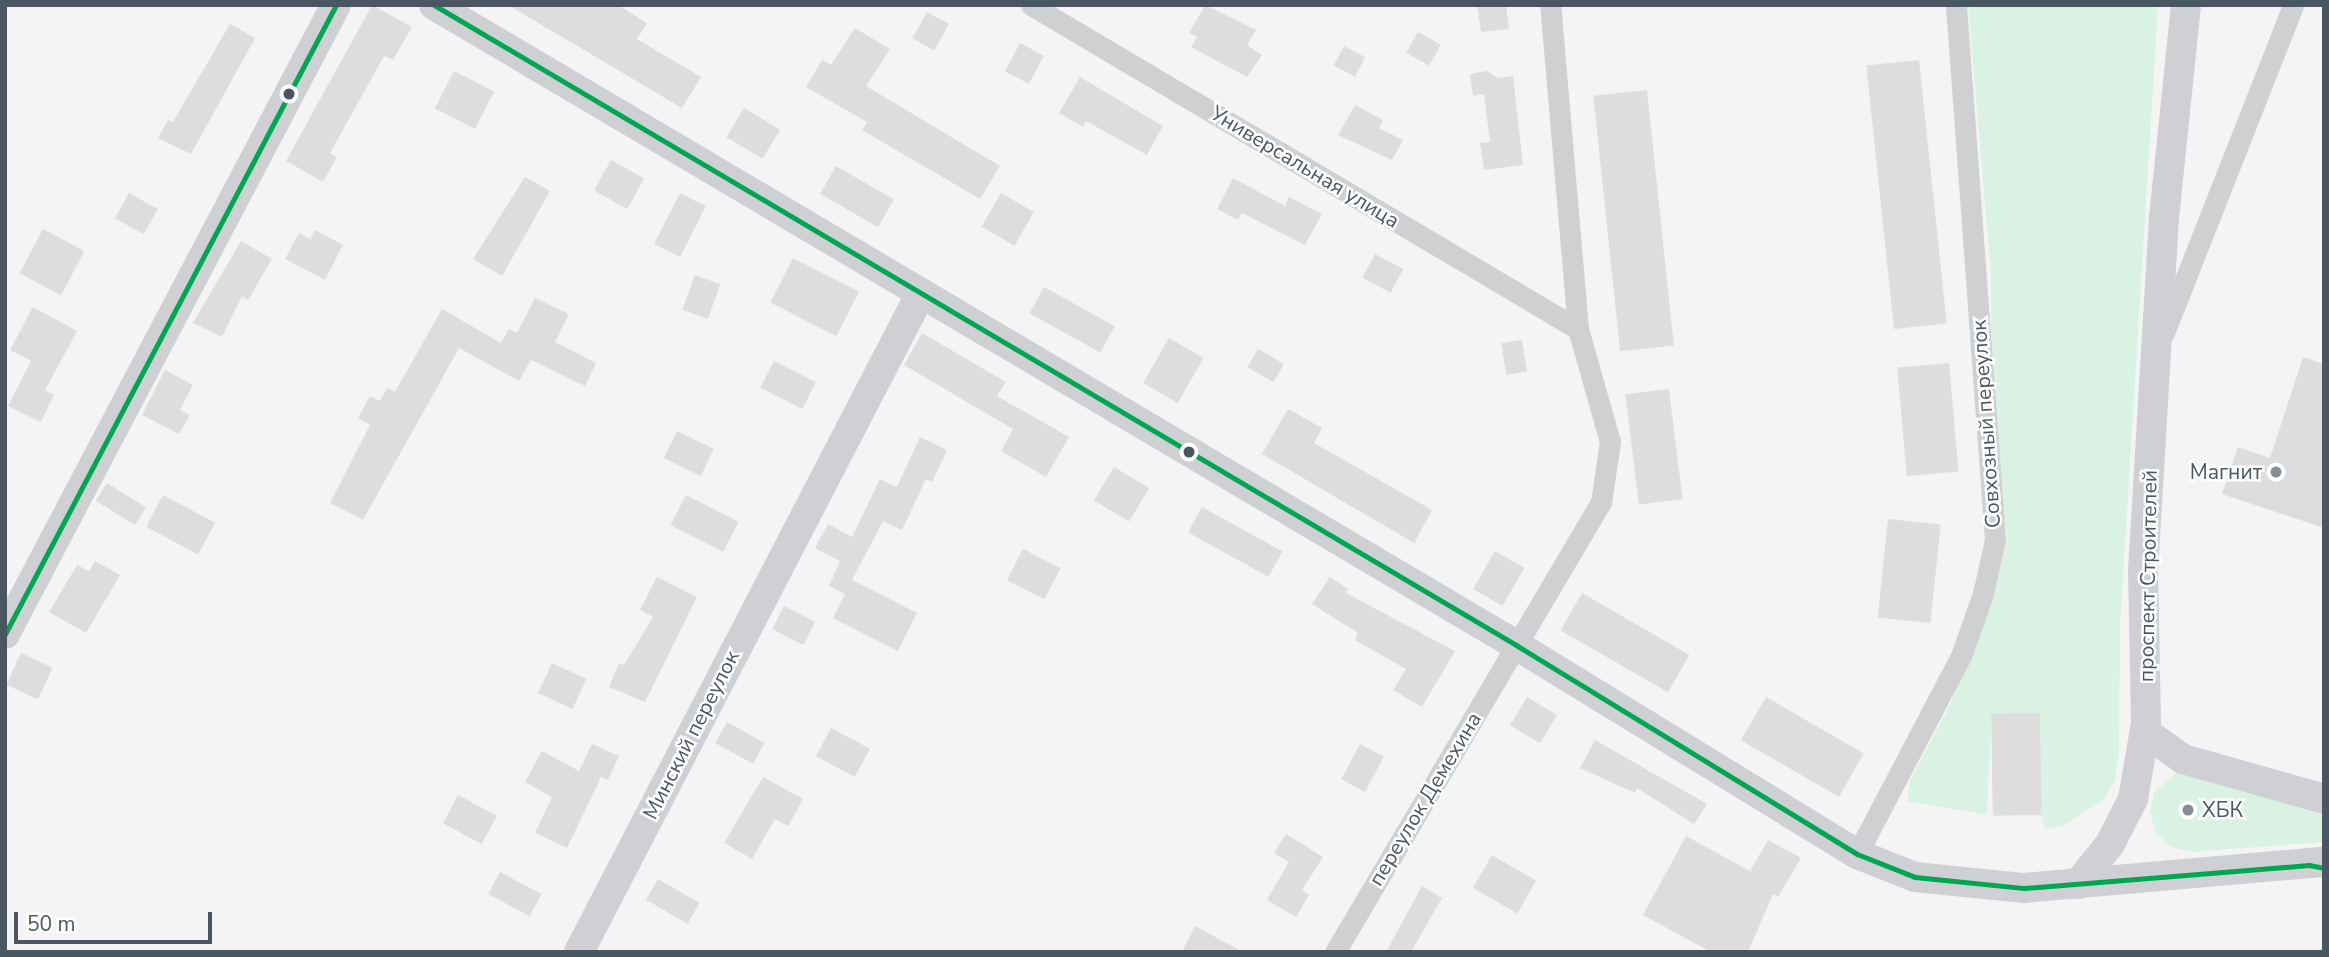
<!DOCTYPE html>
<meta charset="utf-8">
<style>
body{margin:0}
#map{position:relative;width:2329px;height:957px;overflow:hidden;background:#f4f4f4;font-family:"Nunito Sans",sans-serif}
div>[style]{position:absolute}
.green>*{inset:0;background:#d9f2e3}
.building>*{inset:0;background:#ddddde;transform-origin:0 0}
.street>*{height:21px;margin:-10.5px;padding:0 10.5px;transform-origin:10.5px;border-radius:10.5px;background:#ced0d2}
.secondary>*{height:30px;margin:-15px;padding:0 15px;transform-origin:15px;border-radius:15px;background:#ced0d4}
.bus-1>*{height:5px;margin:-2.5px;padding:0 2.5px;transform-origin:2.5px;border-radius:2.5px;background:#00a651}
.dots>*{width:19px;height:19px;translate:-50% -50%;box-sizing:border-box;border:4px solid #fff;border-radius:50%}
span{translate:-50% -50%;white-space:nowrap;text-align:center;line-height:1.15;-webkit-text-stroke:5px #fff;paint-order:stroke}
.street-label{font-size:21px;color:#4a5661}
.poi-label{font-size:21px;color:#4a5661}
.right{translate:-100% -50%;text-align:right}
.left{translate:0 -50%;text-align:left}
.frame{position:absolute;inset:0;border:7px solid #4a5661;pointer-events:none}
.scale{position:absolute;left:14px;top:912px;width:198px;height:32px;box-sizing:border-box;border:4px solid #4a5661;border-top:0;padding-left:9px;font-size:21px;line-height:24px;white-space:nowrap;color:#4a5661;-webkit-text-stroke:5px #fff;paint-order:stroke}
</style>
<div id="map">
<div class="green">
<i style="clip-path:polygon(1968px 5px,2158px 5px,2120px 626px,2119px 753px,2115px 781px,2102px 801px,2064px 825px,2045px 829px,2041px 815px,2040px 714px,1991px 715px,1987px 815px,1907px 801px,1910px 780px,1949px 707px,1994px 598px,2007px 540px,1991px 386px,1991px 274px)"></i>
<i style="clip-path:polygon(2177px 772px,2207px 772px,2320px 814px,2324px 816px,2324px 842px,2191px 852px,2171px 847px,2156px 833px,2150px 813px,2154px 792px)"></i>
</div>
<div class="building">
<i style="clip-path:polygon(372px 5px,412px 27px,393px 60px,384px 56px,330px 153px,337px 157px,323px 182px,286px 161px)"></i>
<i style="clip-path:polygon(508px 5px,618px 5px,647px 23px,637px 39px,701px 77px,682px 108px)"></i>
<i style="clip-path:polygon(1205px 5px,1256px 30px,1247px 45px,1262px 55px,1247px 77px,1191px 47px,1197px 37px,1189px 33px)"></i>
<i style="clip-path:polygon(1477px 5px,1506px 5px,1509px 29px,1481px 32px)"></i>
<i style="left:927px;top:12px;width:25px;height:30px;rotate:29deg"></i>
<i style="clip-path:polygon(230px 24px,255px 38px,191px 154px,158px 138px,168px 120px,173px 122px)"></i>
<i style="clip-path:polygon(855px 28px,890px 49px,866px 86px,1000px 166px,980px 199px,862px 130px,867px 122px,806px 87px,822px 60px,831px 65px)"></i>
<i style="left:1418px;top:32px;width:26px;height:24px;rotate:29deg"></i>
<i style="left:1020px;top:43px;width:27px;height:32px;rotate:28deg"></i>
<i style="left:1344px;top:46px;width:24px;height:22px;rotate:28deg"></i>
<i style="left:1919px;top:60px;width:265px;height:53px;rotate:84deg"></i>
<i style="left:454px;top:71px;width:45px;height:42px;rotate:27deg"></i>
<i style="clip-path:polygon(1487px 71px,1498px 78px,1513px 76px,1523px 165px,1484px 170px,1480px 143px,1490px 142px,1484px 94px,1473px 96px,1470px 74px)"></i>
<i style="clip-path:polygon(1080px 77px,1163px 126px,1147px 155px,1086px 121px,1083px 127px,1059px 113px)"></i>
<i style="left:1647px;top:90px;width:257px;height:54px;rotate:84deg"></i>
<i style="clip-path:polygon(1355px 105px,1383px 120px,1379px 128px,1403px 140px,1392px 160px,1338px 135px)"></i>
<i style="left:744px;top:108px;width:42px;height:34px;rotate:31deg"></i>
<i style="left:611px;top:160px;width:38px;height:35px;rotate:29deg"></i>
<i style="left:836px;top:166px;width:67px;height:32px;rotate:30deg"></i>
<i style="clip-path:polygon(525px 177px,550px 191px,502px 276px,473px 259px)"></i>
<i style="clip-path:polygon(1233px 178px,1285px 206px,1289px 197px,1322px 214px,1305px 245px,1242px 213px,1238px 220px,1217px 209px)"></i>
<i style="left:129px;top:193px;width:33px;height:29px;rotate:29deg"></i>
<i style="left:680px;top:193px;width:29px;height:57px;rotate:27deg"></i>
<i style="left:1001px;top:193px;width:38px;height:39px;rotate:30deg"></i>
<i style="left:43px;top:229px;width:47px;height:50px;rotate:28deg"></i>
<i style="clip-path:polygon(315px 230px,343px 245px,325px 280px,285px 259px,299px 233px,310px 239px)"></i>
<i style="clip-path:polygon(241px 241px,272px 259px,248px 300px,242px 296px,222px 337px,193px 323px)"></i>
<i style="left:1375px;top:254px;width:32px;height:27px;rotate:28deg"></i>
<i style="left:793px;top:258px;width:74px;height:50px;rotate:27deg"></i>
<i style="left:695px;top:275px;width:27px;height:37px;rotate:20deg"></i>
<i style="left:1044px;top:287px;width:81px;height:30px;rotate:29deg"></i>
<i style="clip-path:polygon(535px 298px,569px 314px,555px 342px,596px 363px,585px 386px,531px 360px,519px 381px,459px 348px,363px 520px,330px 503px,370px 425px,358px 418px,370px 396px,380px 401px,387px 388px,395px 392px,442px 309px,501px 343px,509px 329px,517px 333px)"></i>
<i style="clip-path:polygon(33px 307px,77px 331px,45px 390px,54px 395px,41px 422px,8px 406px,31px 361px,10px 350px)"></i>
<i style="clip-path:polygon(922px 333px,1006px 382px,997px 396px,1069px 437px,1046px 477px,1001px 451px,1013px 429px,904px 365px)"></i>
<i style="left:1169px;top:338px;width:40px;height:52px;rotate:30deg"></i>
<i style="left:1522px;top:340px;width:32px;height:21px;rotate:81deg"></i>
<i style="left:1258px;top:349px;width:30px;height:21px;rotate:30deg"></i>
<i style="clip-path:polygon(2303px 357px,2324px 364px,2324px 528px,2222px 494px,2238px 447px,2270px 458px)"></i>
<i style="left:774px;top:361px;width:47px;height:30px;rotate:27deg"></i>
<i style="left:1949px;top:363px;width:109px;height:52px;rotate:85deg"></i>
<i style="clip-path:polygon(165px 370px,193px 385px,180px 410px,190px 415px,179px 434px,142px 415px)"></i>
<i style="left:1669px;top:389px;width:111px;height:44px;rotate:83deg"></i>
<i style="clip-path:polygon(1288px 409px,1322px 428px,1314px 443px,1432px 510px,1414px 543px,1262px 454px)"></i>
<i style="left:677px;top:431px;width:41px;height:30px;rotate:26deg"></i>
<i style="clip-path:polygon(920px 437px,947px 450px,932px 482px,926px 479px,902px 530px,883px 521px,852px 580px,917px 613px,898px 651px,833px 618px,845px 594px,829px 586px,840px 561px,815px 548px,828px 524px,852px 537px,880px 479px,897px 487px)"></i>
<i style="left:1114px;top:467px;width:41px;height:39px;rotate:31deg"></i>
<i style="left:107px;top:483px;width:46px;height:21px;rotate:32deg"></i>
<i style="left:163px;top:495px;width:59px;height:36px;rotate:28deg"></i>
<i style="left:686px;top:495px;width:59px;height:34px;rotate:27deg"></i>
<i style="left:1202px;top:507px;width:92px;height:29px;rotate:29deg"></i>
<i style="left:1888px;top:519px;width:53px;height:99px;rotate:6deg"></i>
<i style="left:1023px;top:549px;width:42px;height:35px;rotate:27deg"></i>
<i style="left:1495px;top:551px;width:34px;height:44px;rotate:30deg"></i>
<i style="clip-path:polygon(95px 561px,120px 575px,86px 633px,49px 612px,77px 565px,89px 571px)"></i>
<i style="clip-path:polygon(657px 577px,697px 597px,645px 702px,609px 687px,619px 663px,624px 665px,653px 617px,640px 610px)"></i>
<i style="clip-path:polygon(1330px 577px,1348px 589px,1346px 593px,1455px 651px,1422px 707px,1393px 690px,1406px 669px,1355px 640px,1358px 633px,1312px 604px)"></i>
<i style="left:1582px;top:593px;width:124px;height:43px;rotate:30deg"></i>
<i style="left:784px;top:606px;width:35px;height:26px;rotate:27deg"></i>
<i style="left:21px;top:653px;width:35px;height:35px;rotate:25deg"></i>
<i style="left:552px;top:663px;width:38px;height:33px;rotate:25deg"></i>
<i style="left:1527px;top:697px;width:35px;height:33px;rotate:31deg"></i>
<i style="left:1766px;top:697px;width:113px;height:50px;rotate:30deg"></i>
<i style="left:2040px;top:713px;width:102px;height:49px;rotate:89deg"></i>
<i style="left:727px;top:722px;width:43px;height:24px;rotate:29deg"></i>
<i style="left:831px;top:728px;width:44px;height:32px;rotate:28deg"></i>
<i style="clip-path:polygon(1595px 740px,1707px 804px,1694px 824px,1637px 788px,1635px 793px,1580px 768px)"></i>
<i style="clip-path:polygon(592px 744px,619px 756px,608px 780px,601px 777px,567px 848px,535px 833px,552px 797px,525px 782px,542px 751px,579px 771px)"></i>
<i style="left:1360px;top:744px;width:27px;height:40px;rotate:28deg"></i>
<i style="clip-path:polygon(763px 777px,803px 799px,788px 826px,775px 819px,752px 859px,724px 843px)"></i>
<i style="left:458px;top:795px;width:44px;height:32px;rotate:28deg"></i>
<i style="clip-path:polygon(1286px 834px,1323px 857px,1302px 890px,1309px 895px,1296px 917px,1267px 900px,1289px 862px,1274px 853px)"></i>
<i style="clip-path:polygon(1686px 836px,1750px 871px,1768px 840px,1801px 858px,1778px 897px,1773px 894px,1748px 952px,1711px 952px,1643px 915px)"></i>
<i style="left:1492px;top:855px;width:51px;height:38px;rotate:30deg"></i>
<i style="left:500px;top:872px;width:47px;height:25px;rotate:28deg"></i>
<i style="left:658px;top:879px;width:48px;height:24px;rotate:30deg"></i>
<i style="clip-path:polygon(1422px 886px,1442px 898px,1411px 952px,1386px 952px)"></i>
<i style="clip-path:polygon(1195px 926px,1243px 952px,1182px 952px)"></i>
</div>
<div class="street">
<i style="left:1031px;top:5px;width:636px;rotate:30.64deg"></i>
<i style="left:2164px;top:333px;width:352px;rotate:-68.5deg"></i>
<i style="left:1857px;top:854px;width:224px;rotate:-62.3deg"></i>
<i style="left:1961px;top:656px;width:66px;rotate:-70.5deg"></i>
<i style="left:1983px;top:594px;width:55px;rotate:-77.5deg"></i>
<i style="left:1995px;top:540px;width:536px;rotate:-94.17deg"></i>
<i style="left:1335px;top:952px;width:523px;rotate:-59.41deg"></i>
<i style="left:1601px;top:502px;width:61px;rotate:-81.5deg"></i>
<i style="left:1610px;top:442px;width:117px;rotate:-105.8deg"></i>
<i style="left:1578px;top:329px;width:325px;rotate:-94.9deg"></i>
</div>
<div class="secondary">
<i style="left:434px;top:5px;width:1257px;rotate:30.6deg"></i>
<i style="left:1516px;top:645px;width:400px;rotate:31.5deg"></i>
<i style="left:1857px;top:854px;width:62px;rotate:21.6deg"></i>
<i style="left:1915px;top:877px;width:110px;rotate:5.8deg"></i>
<i style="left:2024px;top:888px;width:301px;rotate:-5deg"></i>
<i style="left:5px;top:634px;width:711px;rotate:-62.25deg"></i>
<i style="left:2145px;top:732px;width:47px;rotate:35.4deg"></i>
<i style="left:2183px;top:759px;width:147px;rotate:15.8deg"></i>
<i style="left:2078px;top:884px;width:51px;rotate:-51.3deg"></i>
<i style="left:2110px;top:844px;width:51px;rotate:-62.9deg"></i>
<i style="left:2133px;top:799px;width:76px;rotate:-80.2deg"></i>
<i style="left:2146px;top:724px;width:153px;rotate:-91.1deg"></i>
<i style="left:2143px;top:571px;width:354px;rotate:-86.6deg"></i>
<i style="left:2164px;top:218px;width:214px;rotate:-84.1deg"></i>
<i style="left:579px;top:952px;width:740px;rotate:-62.57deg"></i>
</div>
<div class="bus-1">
<i style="left:434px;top:5px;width:1257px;rotate:30.6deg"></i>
<i style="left:1516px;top:645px;width:400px;rotate:31.5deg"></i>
<i style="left:1857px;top:854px;width:62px;rotate:21.6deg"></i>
<i style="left:1915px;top:877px;width:110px;rotate:5.8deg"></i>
<i style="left:2024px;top:888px;width:286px;rotate:-4.6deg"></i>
<i style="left:2309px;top:865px;width:15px;rotate:11deg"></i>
<i style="left:5px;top:634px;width:711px;rotate:-62.25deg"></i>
</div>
<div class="dots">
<i style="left:289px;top:94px;background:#4a5661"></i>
<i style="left:1189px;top:452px;background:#4a5661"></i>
<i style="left:2276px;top:472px;background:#868d94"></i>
<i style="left:2188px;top:810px;background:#868d94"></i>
</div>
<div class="street-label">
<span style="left:1305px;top:167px;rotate:31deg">Универсальная улица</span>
<span style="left:1986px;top:424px;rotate:-94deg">Совхозный переулок</span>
<span style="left:2148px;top:576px;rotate:-89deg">проспект Строителей</span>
<span style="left:691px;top:735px;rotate:-63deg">Минский переулок</span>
<span style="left:1425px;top:799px;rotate:-59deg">переулок Демехина</span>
</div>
<div class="poi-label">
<span class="right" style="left:2262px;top:472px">Магнит</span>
<span class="left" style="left:2202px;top:810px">ХБК</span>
</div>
<div class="frame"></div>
<div class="scale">50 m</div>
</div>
